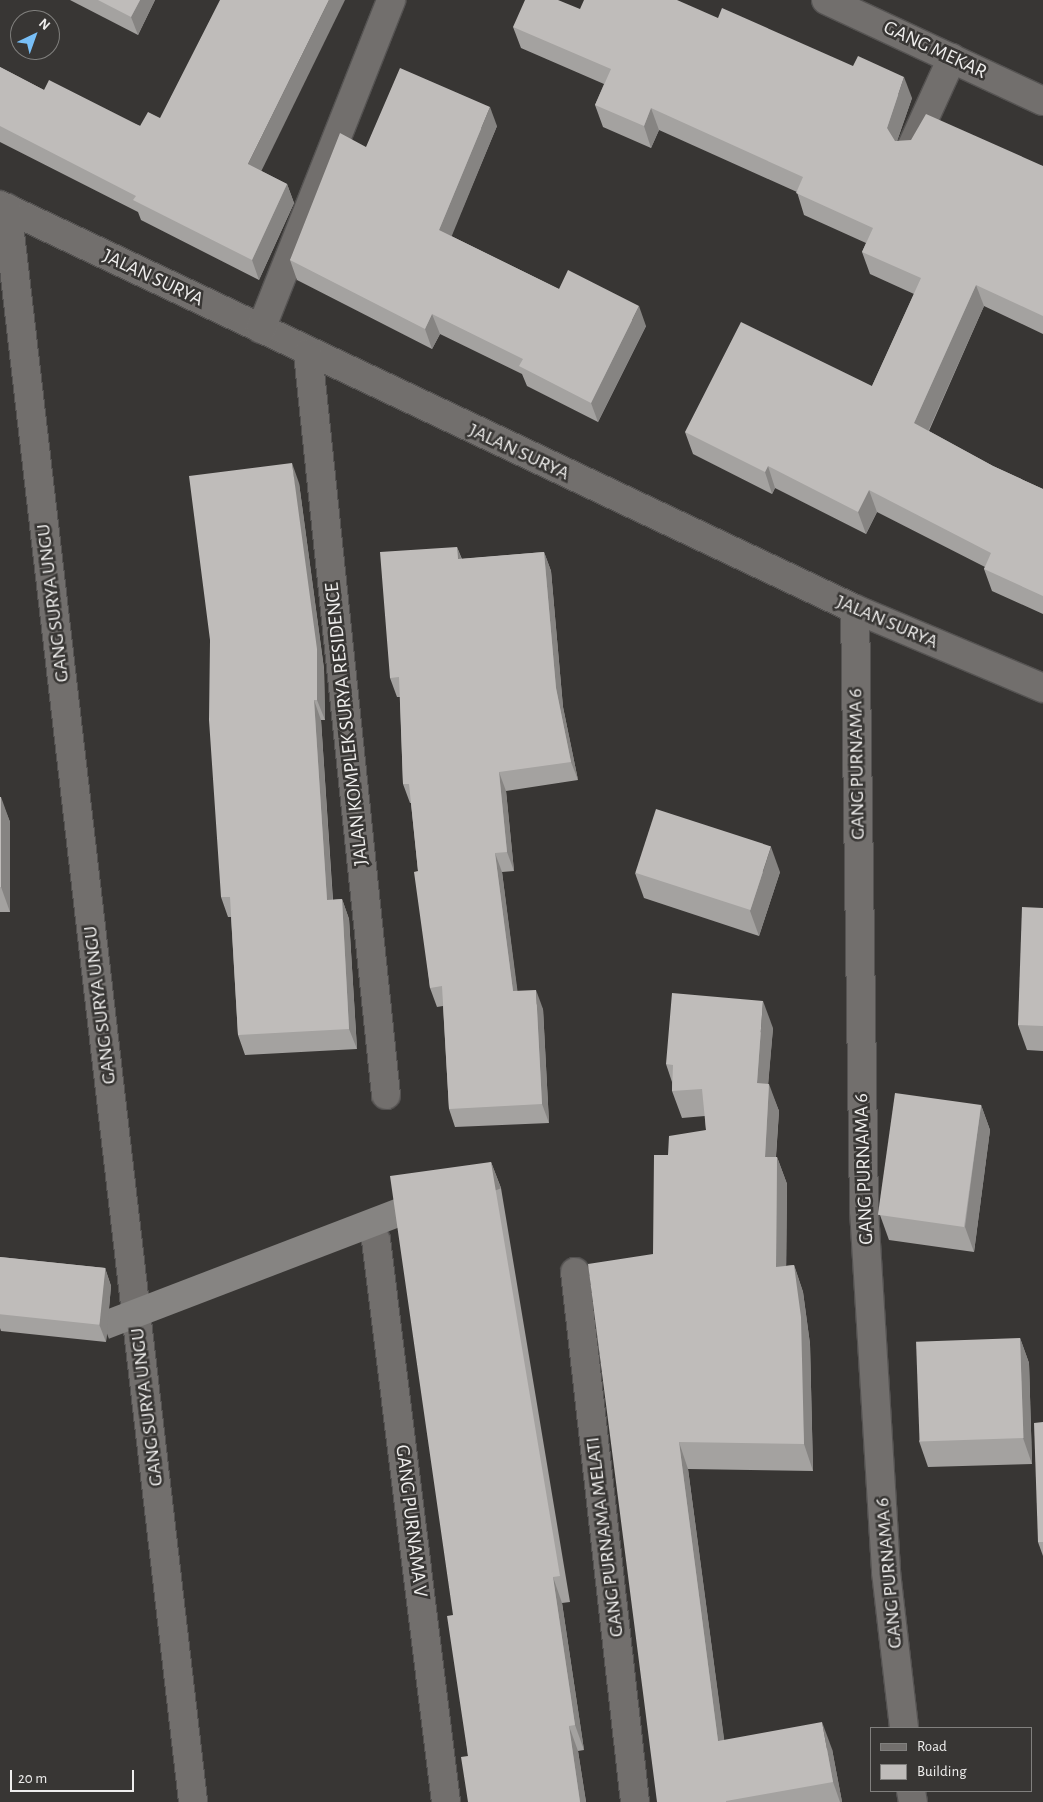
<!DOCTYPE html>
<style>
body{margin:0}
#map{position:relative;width:1043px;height:1802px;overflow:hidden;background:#383634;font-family:"Alegreya Sans",sans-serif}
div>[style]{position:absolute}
.roads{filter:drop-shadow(1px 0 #555352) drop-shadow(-1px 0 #555352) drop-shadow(0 1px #555352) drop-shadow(0 -1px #555352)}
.minor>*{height:28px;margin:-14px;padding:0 14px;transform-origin:14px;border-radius:14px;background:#726f6d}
.wall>*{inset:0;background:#a4a2a0}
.shaded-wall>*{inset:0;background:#868482;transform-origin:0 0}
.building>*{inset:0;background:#bfbcba;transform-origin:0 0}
span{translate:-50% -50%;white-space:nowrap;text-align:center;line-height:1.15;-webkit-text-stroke:5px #383634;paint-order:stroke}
.street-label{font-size:20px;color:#efeeed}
.legend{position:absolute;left:870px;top:1727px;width:162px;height:65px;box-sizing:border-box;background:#383634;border:1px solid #81807e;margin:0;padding:6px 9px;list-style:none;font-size:15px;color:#efeeed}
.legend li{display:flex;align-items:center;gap:10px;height:25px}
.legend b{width:25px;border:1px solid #81807e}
.north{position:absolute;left:10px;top:10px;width:50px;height:50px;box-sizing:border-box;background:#383634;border:1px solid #81807e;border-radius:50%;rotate:42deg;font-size:14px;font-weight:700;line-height:20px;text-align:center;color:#efeeed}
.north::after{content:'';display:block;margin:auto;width:18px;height:22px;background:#78bff7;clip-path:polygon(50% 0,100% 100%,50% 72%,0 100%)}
.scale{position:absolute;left:10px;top:1770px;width:124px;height:22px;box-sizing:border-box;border:2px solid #efeeed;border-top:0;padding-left:6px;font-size:15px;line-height:18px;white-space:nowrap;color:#efeeed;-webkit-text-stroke:4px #383634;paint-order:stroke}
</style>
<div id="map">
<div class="roads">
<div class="minor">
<i style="left:826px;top:0;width:239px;rotate:25deg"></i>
<i style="left:911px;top:148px;width:99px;rotate:-65.5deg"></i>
<i style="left:0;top:205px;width:946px;rotate:25.29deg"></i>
<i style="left:855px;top:609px;width:204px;rotate:22.8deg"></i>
<i style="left:7px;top:208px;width:1605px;rotate:83.34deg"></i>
<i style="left:261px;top:329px;width:354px;rotate:-68.4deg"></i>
<i style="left:308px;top:353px;width:746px;rotate:84deg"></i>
<i style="left:855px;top:609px;width:601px;rotate:89.14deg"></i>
<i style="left:864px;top:1210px;width:363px;rotate:86.5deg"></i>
<i style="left:886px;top:1572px;width:157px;rotate:83.4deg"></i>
<i style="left:376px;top:1240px;width:566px;rotate:82.9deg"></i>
<i style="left:575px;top:1272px;width:533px;rotate:83.54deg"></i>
<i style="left:911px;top:1791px;width:11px;rotate:80deg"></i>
</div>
</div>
<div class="wall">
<i style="clip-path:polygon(70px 0,155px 0,138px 35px)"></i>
<i style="clip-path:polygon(580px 9px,912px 98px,897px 141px,1043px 166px,1043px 334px,984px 306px,929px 431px,993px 466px,1043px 489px,1043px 614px,992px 591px,984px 569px,985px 567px,877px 512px,866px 534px,775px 488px,772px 494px,693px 454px,685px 432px,872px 386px,914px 294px,870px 274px,862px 252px,866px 243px,804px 215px,797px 192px,659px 130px,651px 148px,603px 127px,595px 105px,604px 84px,521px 48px,513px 27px)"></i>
<i style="clip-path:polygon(0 67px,44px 90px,261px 171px,287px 184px,294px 203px,259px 280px,141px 220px,138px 212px,0 142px)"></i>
<i style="clip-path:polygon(497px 126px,451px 236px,559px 289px,646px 326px,598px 422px,527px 386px,522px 374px,440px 334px,432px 349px,297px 280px,290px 260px,366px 147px)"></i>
<i style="clip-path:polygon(299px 483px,324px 669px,325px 720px,321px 720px,333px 900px,342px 899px,349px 919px,357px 1049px,245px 1055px,238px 1035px,231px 917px,228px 917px,221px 897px)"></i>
<i style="clip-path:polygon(457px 547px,462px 559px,544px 552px,551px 571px,563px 707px,578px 780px,506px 791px,514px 871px,502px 872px,517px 991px,543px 1009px,549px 1123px,455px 1127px,449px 1109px,443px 1006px,437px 1007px,430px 988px,411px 803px,410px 803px,403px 784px,400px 697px,397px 697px,390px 678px)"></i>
<i style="clip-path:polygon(0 797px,10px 822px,10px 912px,0 912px)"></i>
<i style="clip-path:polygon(780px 872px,759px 936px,644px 898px,635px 873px)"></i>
<i style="clip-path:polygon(1043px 908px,1043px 1051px,1027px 1050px,1018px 1025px)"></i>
<i style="clip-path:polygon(773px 1028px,768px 1084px,779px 1111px,776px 1157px,777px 1157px,787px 1184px,786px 1266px,794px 1265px,803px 1292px,810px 1344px,813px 1471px,688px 1469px,724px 1740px,832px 1749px,842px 1802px,657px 1802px,653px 1254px,668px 1155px,706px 1130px,705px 1116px,682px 1118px,672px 1091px,672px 1082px,666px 1064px)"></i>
<i style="clip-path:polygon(981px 1105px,990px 1130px,974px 1252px,889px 1240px,880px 1215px)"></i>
<i style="clip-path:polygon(491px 1162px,501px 1188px,570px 1602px,562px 1603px,584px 1750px,578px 1751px,586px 1802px,468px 1802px,468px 1756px,453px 1615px)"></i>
<i style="clip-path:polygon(0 1257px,105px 1268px,111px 1286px,106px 1342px,1px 1331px,0 1328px)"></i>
<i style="clip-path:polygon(1020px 1338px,1029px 1363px,1032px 1464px,928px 1467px,919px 1441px)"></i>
<i style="clip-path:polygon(1043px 1422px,1043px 1556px,1038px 1542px)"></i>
</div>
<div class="shaded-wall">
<i style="clip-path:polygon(140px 0,155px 0,138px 35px,131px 17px)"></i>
<i style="clip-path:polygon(329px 0,345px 0,255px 184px,248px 164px)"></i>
<i style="clip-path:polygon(904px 77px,912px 98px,894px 150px,887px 128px)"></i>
<i style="clip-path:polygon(490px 107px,497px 126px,446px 250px,439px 230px)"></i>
<i style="clip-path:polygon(651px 108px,659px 130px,651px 148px,644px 126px)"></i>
<i style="clip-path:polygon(287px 184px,294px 203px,259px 280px,252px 260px)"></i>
<i style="clip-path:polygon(976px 285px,984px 306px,922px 445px,914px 423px)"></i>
<i style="clip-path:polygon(639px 306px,646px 326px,598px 422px,591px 403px)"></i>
<i style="clip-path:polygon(432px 314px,440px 334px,432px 349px,425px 329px)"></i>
<i style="clip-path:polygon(292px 463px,299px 483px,324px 669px,325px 720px,317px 700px)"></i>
<i style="clip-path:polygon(768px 466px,775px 488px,772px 494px,765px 472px)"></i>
<i style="clip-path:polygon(869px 490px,877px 512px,866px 534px,858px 512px)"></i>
<i style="clip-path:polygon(457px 547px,464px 566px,458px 559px)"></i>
<i style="clip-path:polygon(544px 552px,551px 571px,563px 707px,578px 780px,571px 762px,556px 688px)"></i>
<i style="clip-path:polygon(314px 700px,321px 720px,334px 920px,327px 900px)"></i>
<i style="clip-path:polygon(499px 772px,506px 791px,514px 871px,507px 852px)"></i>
<i style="clip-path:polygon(1px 797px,10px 822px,10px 912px,1px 887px)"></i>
<i style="clip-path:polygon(771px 847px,780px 872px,759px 936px,750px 911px)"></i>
<i style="clip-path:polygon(495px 853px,502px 872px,520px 1010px,513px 991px)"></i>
<i style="clip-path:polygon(342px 899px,349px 919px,357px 1049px,349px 1029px)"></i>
<i style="clip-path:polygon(536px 990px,543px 1009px,549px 1123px,542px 1104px)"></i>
<i style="clip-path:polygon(763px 1001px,773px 1028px,766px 1110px,757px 1083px)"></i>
<i style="clip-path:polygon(769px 1084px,779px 1111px,774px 1183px,765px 1157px)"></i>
<i style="clip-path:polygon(981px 1105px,990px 1130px,974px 1252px,965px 1227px)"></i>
<i style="clip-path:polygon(777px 1157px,787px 1184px,786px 1294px,776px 1267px)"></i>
<i style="left:491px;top:1162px;width:28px;height:420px;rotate:69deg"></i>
<i style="clip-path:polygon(794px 1265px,803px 1292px,810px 1344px,813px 1471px,804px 1444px)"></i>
<i style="clip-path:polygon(105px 1268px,111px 1286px,106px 1342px,99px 1324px)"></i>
<i style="clip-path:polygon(1020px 1338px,1029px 1363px,1032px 1464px,1023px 1438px)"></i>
<i style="clip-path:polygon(679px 1442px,688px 1469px,728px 1768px,718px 1741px)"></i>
<i style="clip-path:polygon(553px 1577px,562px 1603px,584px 1750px,575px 1725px)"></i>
<i style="clip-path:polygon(822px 1722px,832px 1749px,842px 1802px,840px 1802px,833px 1782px)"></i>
<i style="clip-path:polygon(569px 1726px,578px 1751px,586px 1802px,580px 1802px)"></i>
</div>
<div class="building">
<i style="clip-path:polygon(98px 0,140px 0,131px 17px)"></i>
<i style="clip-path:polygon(220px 0,329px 0,248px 164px,287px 184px,252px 260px,133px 200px,136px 196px,0 126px,0 67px,44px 90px,49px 80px,140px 126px,148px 112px,160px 118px)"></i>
<i style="clip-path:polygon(525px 0,558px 0,580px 9px,584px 0,677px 0,718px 18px,722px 8px,853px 66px,858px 56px,904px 77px,887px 128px,895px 141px,911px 140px,926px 114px,1043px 166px,1043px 316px,976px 285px,914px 423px,993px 466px,1043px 489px,1043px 596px,984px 569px,991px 553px,869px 490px,858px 512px,768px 466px,765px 472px,685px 432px,741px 322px,872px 386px,921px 278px,862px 252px,873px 228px,796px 193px,803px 177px,651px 108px,644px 126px,595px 105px,611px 69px,513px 27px)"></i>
<i style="clip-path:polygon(400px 68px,490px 107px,439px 230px,559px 289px,568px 270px,639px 306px,591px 403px,519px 366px,523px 359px,432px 314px,425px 329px,290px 260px,340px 133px,366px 147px)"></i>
<i style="clip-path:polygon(292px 463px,317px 649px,317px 700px,314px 700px,327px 900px,342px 899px,349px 1029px,238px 1035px,230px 897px,221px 897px,209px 720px,210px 640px,189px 476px)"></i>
<i style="clip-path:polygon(457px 547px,458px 559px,544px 552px,556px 688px,571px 762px,499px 772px,507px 852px,495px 853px,513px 991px,536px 990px,542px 1104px,449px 1109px,442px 986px,430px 988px,414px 872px,418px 871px,409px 784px,403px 784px,399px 677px,390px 678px,380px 552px)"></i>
<i style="left:0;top:797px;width:1px;height:90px"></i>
<i style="left:656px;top:809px;width:121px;height:67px;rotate:18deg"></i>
<i style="clip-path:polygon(1022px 907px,1043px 908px,1043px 1026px,1018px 1025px)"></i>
<i style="clip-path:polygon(672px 993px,763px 1001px,757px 1083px,769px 1084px,765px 1157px,777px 1157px,776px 1267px,794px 1265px,801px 1317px,804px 1444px,679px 1442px,718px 1741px,822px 1722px,833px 1782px,726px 1801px,726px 1802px,657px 1802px,588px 1264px,653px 1254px,654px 1155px,668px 1155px,669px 1136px,706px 1130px,702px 1089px,672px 1091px,673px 1065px,666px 1064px)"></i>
<i style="left:895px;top:1093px;width:87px;height:123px;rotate:8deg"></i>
<i style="clip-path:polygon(491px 1162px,560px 1576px,553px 1577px,575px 1725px,569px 1726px,580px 1802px,468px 1802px,461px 1757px,468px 1756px,447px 1616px,453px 1615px,390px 1176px)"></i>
<i style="left:0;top:1257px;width:106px;height:57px;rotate:6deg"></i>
<i style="left:1020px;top:1338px;width:100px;height:104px;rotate:88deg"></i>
<i style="clip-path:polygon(1043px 1422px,1043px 1542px,1038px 1542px,1034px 1423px)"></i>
</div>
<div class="street-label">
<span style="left:935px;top:50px;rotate:25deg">GANG MEKAR</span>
<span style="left:153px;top:278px;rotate:25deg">JALAN SURYA</span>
<span style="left:519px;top:452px;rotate:25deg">JALAN SURYA</span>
<span style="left:53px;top:603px;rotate:-97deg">GANG SURYA UNGU</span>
<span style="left:887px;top:622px;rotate:23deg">JALAN SURYA</span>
<span style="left:347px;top:724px;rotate:-96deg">JALAN KOMPLEK SURYA RESIDENCE</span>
<span style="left:857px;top:764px;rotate:-91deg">GANG PURNAMA 6</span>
<span style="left:100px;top:1005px;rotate:-97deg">GANG SURYA UNGU</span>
<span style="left:864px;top:1169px;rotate:-92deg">GANG PURNAMA 6</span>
<span style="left:147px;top:1407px;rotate:-97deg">GANG SURYA UNGU</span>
<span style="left:411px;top:1521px;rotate:83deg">GANG PURNAMA V</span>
<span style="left:605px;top:1537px;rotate:-97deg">GANG PURNAMA MELATI</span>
<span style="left:889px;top:1573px;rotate:-95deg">GANG PURNAMA 6</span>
</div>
<ul class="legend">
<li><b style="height:6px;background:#726f6d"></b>Road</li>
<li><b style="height:14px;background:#bfbcba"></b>Building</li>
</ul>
<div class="north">N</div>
<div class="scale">20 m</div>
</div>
